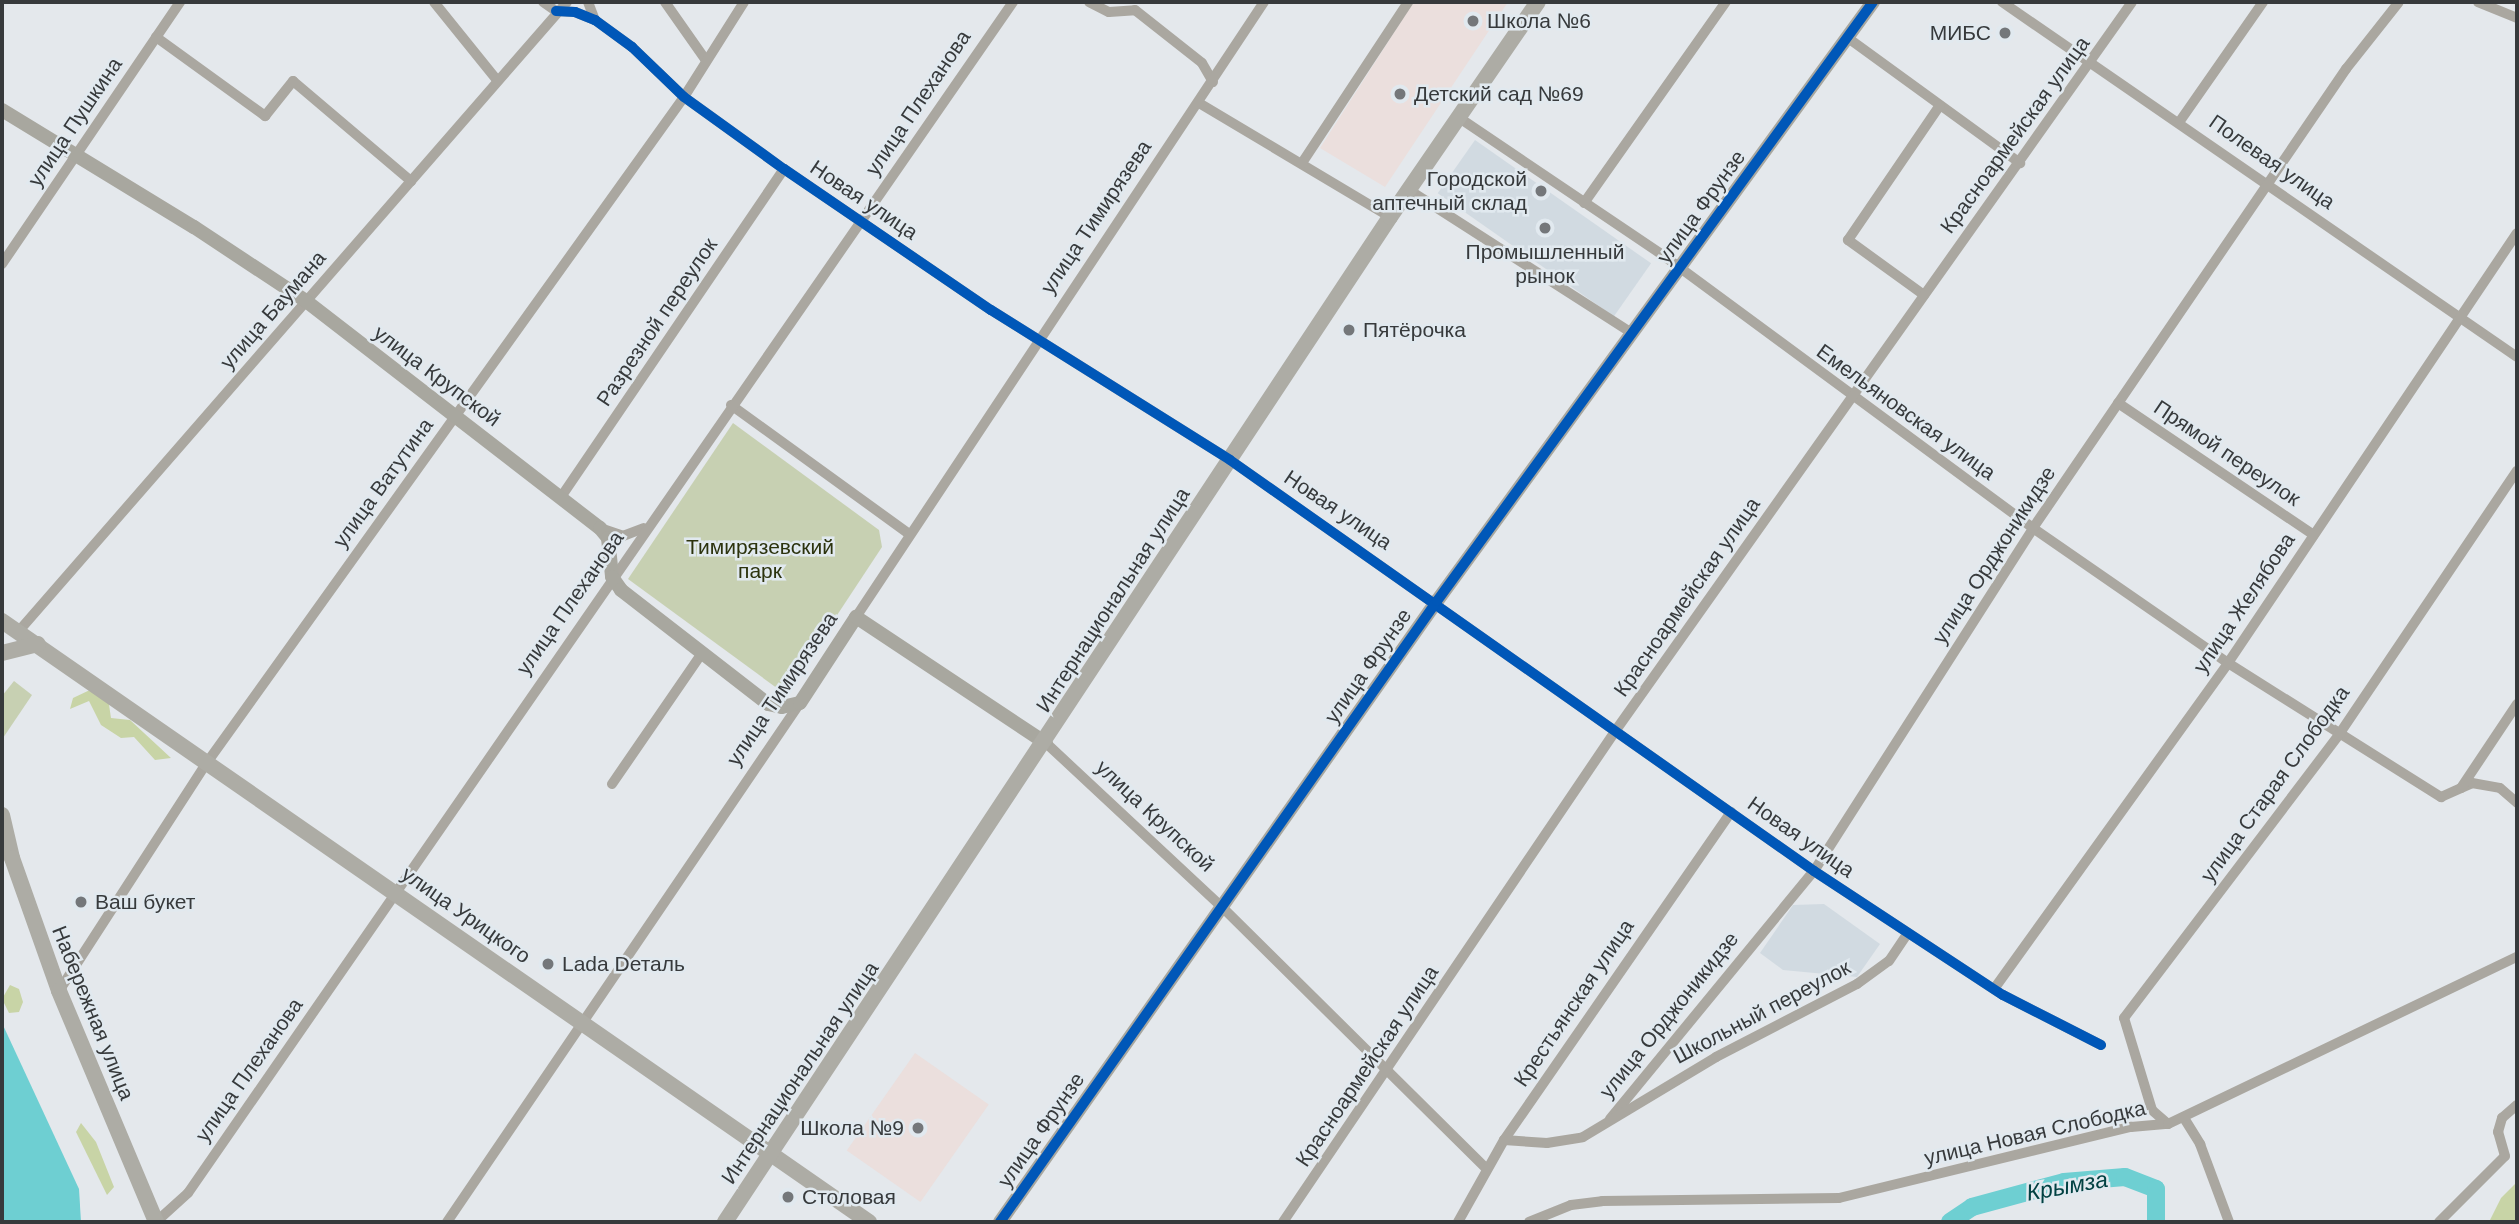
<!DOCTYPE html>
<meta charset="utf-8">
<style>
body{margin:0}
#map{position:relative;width:2519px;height:1224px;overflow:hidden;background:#e4e8ec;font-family:Arial,sans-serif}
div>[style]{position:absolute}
.built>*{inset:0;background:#d1dae1;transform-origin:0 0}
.education>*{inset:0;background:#ebdfdd;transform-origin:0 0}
.green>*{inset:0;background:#c7d0b2}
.forest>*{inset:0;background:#c8d4a6}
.water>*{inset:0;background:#6ecfd2}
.river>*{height:18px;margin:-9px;padding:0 9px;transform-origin:9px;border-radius:9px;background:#6ecfd2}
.street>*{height:10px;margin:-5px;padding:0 5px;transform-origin:5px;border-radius:5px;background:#aaa7a0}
.secondary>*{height:14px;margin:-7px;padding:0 7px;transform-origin:7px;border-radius:7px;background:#a8a79f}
.primary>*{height:16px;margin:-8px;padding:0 8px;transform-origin:8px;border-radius:8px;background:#adaca5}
.cycleway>*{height:10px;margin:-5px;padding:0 5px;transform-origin:5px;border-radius:5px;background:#0057b8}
.dots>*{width:19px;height:19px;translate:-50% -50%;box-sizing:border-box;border:4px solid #e1e9ef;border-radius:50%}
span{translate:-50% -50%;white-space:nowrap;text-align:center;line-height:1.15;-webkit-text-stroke:5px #e1e9ef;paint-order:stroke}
.poi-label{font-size:21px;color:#373a3c}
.left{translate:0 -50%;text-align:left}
.right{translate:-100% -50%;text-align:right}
.street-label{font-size:21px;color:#373a3c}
.park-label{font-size:21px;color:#2c330e}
.water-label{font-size:23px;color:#014142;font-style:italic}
.frame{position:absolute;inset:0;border:4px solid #373a3c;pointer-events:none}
</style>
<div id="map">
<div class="built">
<i style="left:1475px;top:140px;width:215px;height:65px;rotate:35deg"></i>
<i style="clip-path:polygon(1824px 904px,1880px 944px,1857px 977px,1783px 970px,1760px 953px,1793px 905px)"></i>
</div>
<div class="education">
<i style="clip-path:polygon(1508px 2px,1385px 187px,1320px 148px,1413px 3px)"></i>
<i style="left:915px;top:1053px;width:90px;height:119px;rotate:35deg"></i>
</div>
<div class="green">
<i style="clip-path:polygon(733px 423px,879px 530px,882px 547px,785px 694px,628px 579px)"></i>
<i style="clip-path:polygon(14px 681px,32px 695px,3px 738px,2px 696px)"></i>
</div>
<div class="forest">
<i style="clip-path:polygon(92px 689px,108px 698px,111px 718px,130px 720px,171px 758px,155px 760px,134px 737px,121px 738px,101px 725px,89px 701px,70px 709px,73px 698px)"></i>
<i style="clip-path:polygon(10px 985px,19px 989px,23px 1002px,19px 1012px,9px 1013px,2px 999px)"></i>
<i style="clip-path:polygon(81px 1123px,96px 1142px,114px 1187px,107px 1195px,76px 1132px)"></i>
<i style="clip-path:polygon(2517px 1182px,2517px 1222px,2489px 1222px,2501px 1198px)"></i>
</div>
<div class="water">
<i style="clip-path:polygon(2px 1023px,79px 1189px,81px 1222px,2px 1222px)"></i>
</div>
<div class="river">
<i style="left:1950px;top:1222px;width:27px;rotate:-34deg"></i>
<i style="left:1972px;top:1207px;width:95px;rotate:-15.2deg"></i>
<i style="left:2064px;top:1182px;width:61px;rotate:-4.7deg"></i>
<i style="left:2125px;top:1177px;width:33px;rotate:21deg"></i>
<i style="left:2156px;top:1189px;width:33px;rotate:90deg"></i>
</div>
<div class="street">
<i style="left:434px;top:2px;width:100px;rotate:51.1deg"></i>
<i style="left:543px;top:2px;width:16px;rotate:35deg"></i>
<i style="left:588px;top:2px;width:19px;rotate:69deg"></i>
<i style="left:665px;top:2px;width:70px;rotate:54.9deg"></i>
<i style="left:1089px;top:2px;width:22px;rotate:27deg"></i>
<i style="left:1109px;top:12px;width:26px;rotate:-4deg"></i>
<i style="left:1135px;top:10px;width:85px;rotate:38.3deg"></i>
<i style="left:1202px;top:63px;width:22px;rotate:60deg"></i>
<i style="left:2002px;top:2px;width:625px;rotate:34.58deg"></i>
<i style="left:2478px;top:2px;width:42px;rotate:22.3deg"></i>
<i style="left:556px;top:11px;width:19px;rotate:3deg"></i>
<i style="left:575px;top:12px;width:22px;rotate:22deg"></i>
<i style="left:595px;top:20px;width:46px;rotate:36.1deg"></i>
<i style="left:632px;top:47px;width:72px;rotate:43.9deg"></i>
<i style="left:684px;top:97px;width:123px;rotate:35.8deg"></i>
<i style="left:784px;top:169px;width:250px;rotate:34.3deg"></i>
<i style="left:991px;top:310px;width:282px;rotate:32.1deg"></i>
<i style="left:1230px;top:460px;width:714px;rotate:35.14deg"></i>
<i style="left:1814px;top:871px;width:226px;rotate:33.3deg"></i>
<i style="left:2003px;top:995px;width:110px;rotate:27deg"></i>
<i style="left:156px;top:37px;width:135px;rotate:35.9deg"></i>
<i style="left:265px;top:116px;width:45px;rotate:-51.3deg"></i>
<i style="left:293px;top:81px;width:155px;rotate:40.3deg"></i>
<i style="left:1848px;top:38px;width:213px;rotate:36deg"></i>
<i style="left:1199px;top:103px;width:222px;rotate:30.8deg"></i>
<i style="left:1458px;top:117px;width:249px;rotate:34deg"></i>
<i style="left:1664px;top:256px;width:458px;rotate:36.4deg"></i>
<i style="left:2033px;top:528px;width:237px;rotate:34.7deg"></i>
<i style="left:2228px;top:663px;width:252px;rotate:32.2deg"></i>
<i style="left:2441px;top:797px;width:34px;rotate:-24deg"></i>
<i style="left:2472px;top:783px;width:28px;rotate:10deg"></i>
<i style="left:2500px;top:788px;width:23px;rotate:41deg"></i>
<i style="left:2180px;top:121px;width:145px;rotate:-55.1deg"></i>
<i style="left:1302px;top:163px;width:193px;rotate:-56.6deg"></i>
<i style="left:1409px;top:190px;width:265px;rotate:32.7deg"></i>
<i style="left:1584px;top:203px;width:246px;rotate:-54.8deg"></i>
<i style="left:2px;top:264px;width:317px;rotate:-55.8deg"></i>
<i style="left:1924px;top:295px;width:94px;rotate:-144.1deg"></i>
<i style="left:1848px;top:240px;width:163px;rotate:-55.7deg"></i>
<i style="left:2118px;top:403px;width:236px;rotate:34deg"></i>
<i style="left:731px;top:405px;width:218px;rotate:35.9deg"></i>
<i style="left:561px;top:497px;width:397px;rotate:-55.8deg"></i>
<i style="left:603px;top:529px;width:21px;rotate:19deg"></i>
<i style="left:623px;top:536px;width:22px;rotate:-21deg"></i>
<i style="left:856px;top:617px;width:738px;rotate:-56.44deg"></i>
<i style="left:18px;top:632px;width:836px;rotate:-48.93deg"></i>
<i style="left:1046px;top:743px;width:241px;rotate:43deg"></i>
<i style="left:1222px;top:907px;width:371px;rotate:44.7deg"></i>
<i style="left:612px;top:784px;width:159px;rotate:-55.5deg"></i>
<i style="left:2461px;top:788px;width:101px;rotate:-56.3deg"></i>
<i style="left:1994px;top:989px;width:401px;rotate:-54.3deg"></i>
<i style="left:2228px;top:663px;width:518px;rotate:-56.1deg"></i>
<i style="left:59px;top:991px;width:270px;rotate:-57.1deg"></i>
<i style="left:206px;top:764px;width:821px;rotate:-54.37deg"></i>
<i style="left:684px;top:97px;width:112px;rotate:-57.7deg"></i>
<i style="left:2184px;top:1118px;width:31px;rotate:58deg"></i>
<i style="left:2200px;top:1144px;width:83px;rotate:69.6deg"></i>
<i style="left:1610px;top:1119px;width:321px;rotate:-50.6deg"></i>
<i style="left:1814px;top:871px;width:407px;rotate:-57.4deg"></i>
<i style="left:2033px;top:528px;width:556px;rotate:-55.71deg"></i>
<i style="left:2346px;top:69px;width:85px;rotate:-51.7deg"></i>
<i style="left:2168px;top:1124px;width:21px;rotate:-139deg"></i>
<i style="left:2152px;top:1110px;width:96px;rotate:-106.9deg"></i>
<i style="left:2124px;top:1018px;width:358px;rotate:-52.8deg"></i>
<i style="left:2340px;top:733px;width:316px;rotate:-56deg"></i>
<i style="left:1504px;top:1140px;width:43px;rotate:4deg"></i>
<i style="left:1547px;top:1143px;width:36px;rotate:-9deg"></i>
<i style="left:1583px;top:1137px;width:155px;rotate:-31deg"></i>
<i style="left:1716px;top:1057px;width:159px;rotate:-27.4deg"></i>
<i style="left:1857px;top:984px;width:39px;rotate:-36deg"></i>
<i style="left:1889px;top:961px;width:34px;rotate:-56deg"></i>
<i style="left:156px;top:1222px;width:43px;rotate:-42.2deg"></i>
<i style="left:188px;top:1193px;width:1449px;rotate:-55.29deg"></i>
<i style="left:447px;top:1222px;width:628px;rotate:-55.78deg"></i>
<i style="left:1283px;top:1222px;width:594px;rotate:-55.91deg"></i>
<i style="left:1616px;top:730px;width:892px;rotate:-54.67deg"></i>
<i style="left:1458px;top:1222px;width:94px;rotate:-60.7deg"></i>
<i style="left:1504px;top:1140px;width:399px;rotate:-55.3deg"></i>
<i style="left:1529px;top:1222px;width:45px;rotate:-22deg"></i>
<i style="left:1571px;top:1205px;width:31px;rotate:-7deg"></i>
<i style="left:1602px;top:1201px;width:237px;rotate:-0.7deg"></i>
<i style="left:1839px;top:1198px;width:301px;rotate:-13.7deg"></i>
<i style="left:2131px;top:1127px;width:37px;rotate:-5deg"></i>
<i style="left:2168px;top:1124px;width:387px;rotate:-25.6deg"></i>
<i style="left:2439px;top:1222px;width:93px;rotate:-45deg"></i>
<i style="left:2505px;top:1156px;width:25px;rotate:-106deg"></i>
<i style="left:2498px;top:1132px;width:15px;rotate:-74deg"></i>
<i style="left:2502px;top:1118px;width:20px;rotate:-41deg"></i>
</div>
<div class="secondary">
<i style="left:2px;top:110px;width:225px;rotate:31.4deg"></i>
<i style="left:194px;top:227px;width:134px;rotate:33.5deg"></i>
<i style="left:306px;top:301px;width:371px;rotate:37.7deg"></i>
<i style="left:600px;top:528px;width:13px;rotate:51deg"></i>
<i style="left:608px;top:538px;width:39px;rotate:84deg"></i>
<i style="left:612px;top:577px;width:16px;rotate:55deg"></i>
<i style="left:621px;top:590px;width:186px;rotate:37.8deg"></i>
<i style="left:768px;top:704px;width:14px;rotate:12deg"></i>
<i style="left:782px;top:707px;width:18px;rotate:-13deg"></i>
<i style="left:800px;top:703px;width:103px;rotate:-56.9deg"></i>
<i style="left:856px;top:617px;width:228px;rotate:33.6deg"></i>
<i style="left:1000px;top:1222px;width:759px;rotate:-54.87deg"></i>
<i style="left:1437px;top:601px;width:741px;rotate:-53.95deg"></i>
</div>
<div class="primary">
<i style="left:2px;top:621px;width:1055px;rotate:34.73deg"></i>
<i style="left:2px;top:653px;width:37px;rotate:-14deg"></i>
<i style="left:2px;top:815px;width:44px;rotate:76.9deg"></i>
<i style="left:12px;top:858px;width:141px;rotate:70.5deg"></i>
<i style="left:59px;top:991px;width:251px;rotate:67.2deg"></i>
<i style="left:725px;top:1222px;width:1205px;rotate:-56.51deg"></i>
<i style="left:1390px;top:217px;width:261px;rotate:-55.5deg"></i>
</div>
<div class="cycleway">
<i style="left:556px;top:11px;width:19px;rotate:3deg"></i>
<i style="left:575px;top:12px;width:22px;rotate:22deg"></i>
<i style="left:595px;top:20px;width:46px;rotate:36.1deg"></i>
<i style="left:632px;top:47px;width:72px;rotate:43.9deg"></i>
<i style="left:684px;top:97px;width:123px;rotate:35.8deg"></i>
<i style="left:784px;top:169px;width:250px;rotate:34.3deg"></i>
<i style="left:991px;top:310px;width:282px;rotate:32.1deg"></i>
<i style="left:1230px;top:460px;width:714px;rotate:35.14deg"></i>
<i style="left:1814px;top:871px;width:226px;rotate:33.3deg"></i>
<i style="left:2003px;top:995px;width:110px;rotate:27deg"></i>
<i style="left:1000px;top:1222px;width:759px;rotate:-54.87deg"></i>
<i style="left:1437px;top:601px;width:741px;rotate:-53.95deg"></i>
</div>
<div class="dots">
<i style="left:1473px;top:21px;background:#74777a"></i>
<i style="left:2005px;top:33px;background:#74777a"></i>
<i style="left:1400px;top:94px;background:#74777a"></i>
<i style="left:1541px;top:191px;background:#74777a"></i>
<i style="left:1545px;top:228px;background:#74777a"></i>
<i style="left:1349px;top:330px;background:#74777a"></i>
<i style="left:81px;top:902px;background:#74777a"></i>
<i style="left:548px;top:964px;background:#74777a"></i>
<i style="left:918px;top:1128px;background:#74777a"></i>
<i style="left:788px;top:1197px;background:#74777a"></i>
</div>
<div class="poi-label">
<span class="left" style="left:1487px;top:21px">Школа №6</span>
<span class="right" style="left:1991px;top:33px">МИБС</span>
<span class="left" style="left:1414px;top:94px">Детский сад №69</span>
<span class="right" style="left:1527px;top:191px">Городской<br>аптечный склад</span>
<span style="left:1545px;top:264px">Промышленный<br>рынок</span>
<span class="left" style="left:1363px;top:330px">Пятёрочка</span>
<span class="left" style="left:95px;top:902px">Ваш букет</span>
<span class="left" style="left:562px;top:964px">Lada Dеталь</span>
<span class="right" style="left:904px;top:1128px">Школа №9</span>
<span class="left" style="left:802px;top:1197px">Столовая</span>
</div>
<div class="street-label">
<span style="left:918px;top:103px;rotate:-56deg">улица Плеханова</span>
<span style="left:75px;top:122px;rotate:-56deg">улица Пушкина</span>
<span style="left:2015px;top:135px;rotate:-54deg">Красноармейская улица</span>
<span style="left:2272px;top:162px;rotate:35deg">Полевая улица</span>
<span style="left:864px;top:200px;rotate:34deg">Новая улица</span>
<span style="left:1701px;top:207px;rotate:-54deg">улица Фрунзе</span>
<span style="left:1096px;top:217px;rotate:-56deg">улица Тимирязева</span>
<span style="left:273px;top:310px;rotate:-49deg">улица Баумана</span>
<span style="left:657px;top:322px;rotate:-56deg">Разрезной переулок</span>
<span style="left:437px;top:376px;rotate:37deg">улица Крупской</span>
<span style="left:1906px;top:412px;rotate:36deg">Емельяновская улица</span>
<span style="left:2227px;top:453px;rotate:34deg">Прямой переулок</span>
<span style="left:383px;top:483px;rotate:-54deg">улица Ватутина</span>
<span style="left:1338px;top:510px;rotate:34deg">Новая улица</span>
<span style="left:1994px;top:555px;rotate:-57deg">улица Орджоникидзе</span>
<span style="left:1687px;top:597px;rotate:-55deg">Красноармейская улица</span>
<span style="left:1113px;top:600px;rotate:-57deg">Интернациональная улица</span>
<span style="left:570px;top:603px;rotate:-55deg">улица Плеханова</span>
<span style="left:2244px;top:603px;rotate:-56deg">улица Желябова</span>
<span style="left:1368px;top:666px;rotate:-55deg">улица Фрунзе</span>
<span style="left:782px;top:689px;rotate:-56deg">улица Тимирязева</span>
<span style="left:2275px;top:784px;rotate:-54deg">улица Старая Слободка</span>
<span style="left:1155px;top:816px;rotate:43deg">улица Крупской</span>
<span style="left:1801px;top:837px;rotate:35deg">Новая улица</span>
<span style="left:466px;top:915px;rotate:35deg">улица Урицкого</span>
<span style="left:1574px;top:1003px;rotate:-56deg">Крестьянская улица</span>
<span style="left:1762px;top:1012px;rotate:-28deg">Школьный переулок</span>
<span style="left:93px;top:1013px;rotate:68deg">Набережная улица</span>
<span style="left:1669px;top:1015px;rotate:-51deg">улица Орджоникидзе</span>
<span style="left:1367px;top:1066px;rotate:-56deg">Красноармейская улица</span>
<span style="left:249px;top:1070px;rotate:-55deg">улица Плеханова</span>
<span style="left:800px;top:1073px;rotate:-56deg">Интернациональная улица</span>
<span style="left:1041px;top:1130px;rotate:-55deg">улица Фрунзе</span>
<span style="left:2035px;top:1133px;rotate:-13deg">улица Новая Слободка</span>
</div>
<div class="park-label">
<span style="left:760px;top:559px">Тимирязевский<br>парк</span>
</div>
<div class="water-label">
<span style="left:2067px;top:1186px;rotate:-10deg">Крымза</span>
</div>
<div class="frame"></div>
</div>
